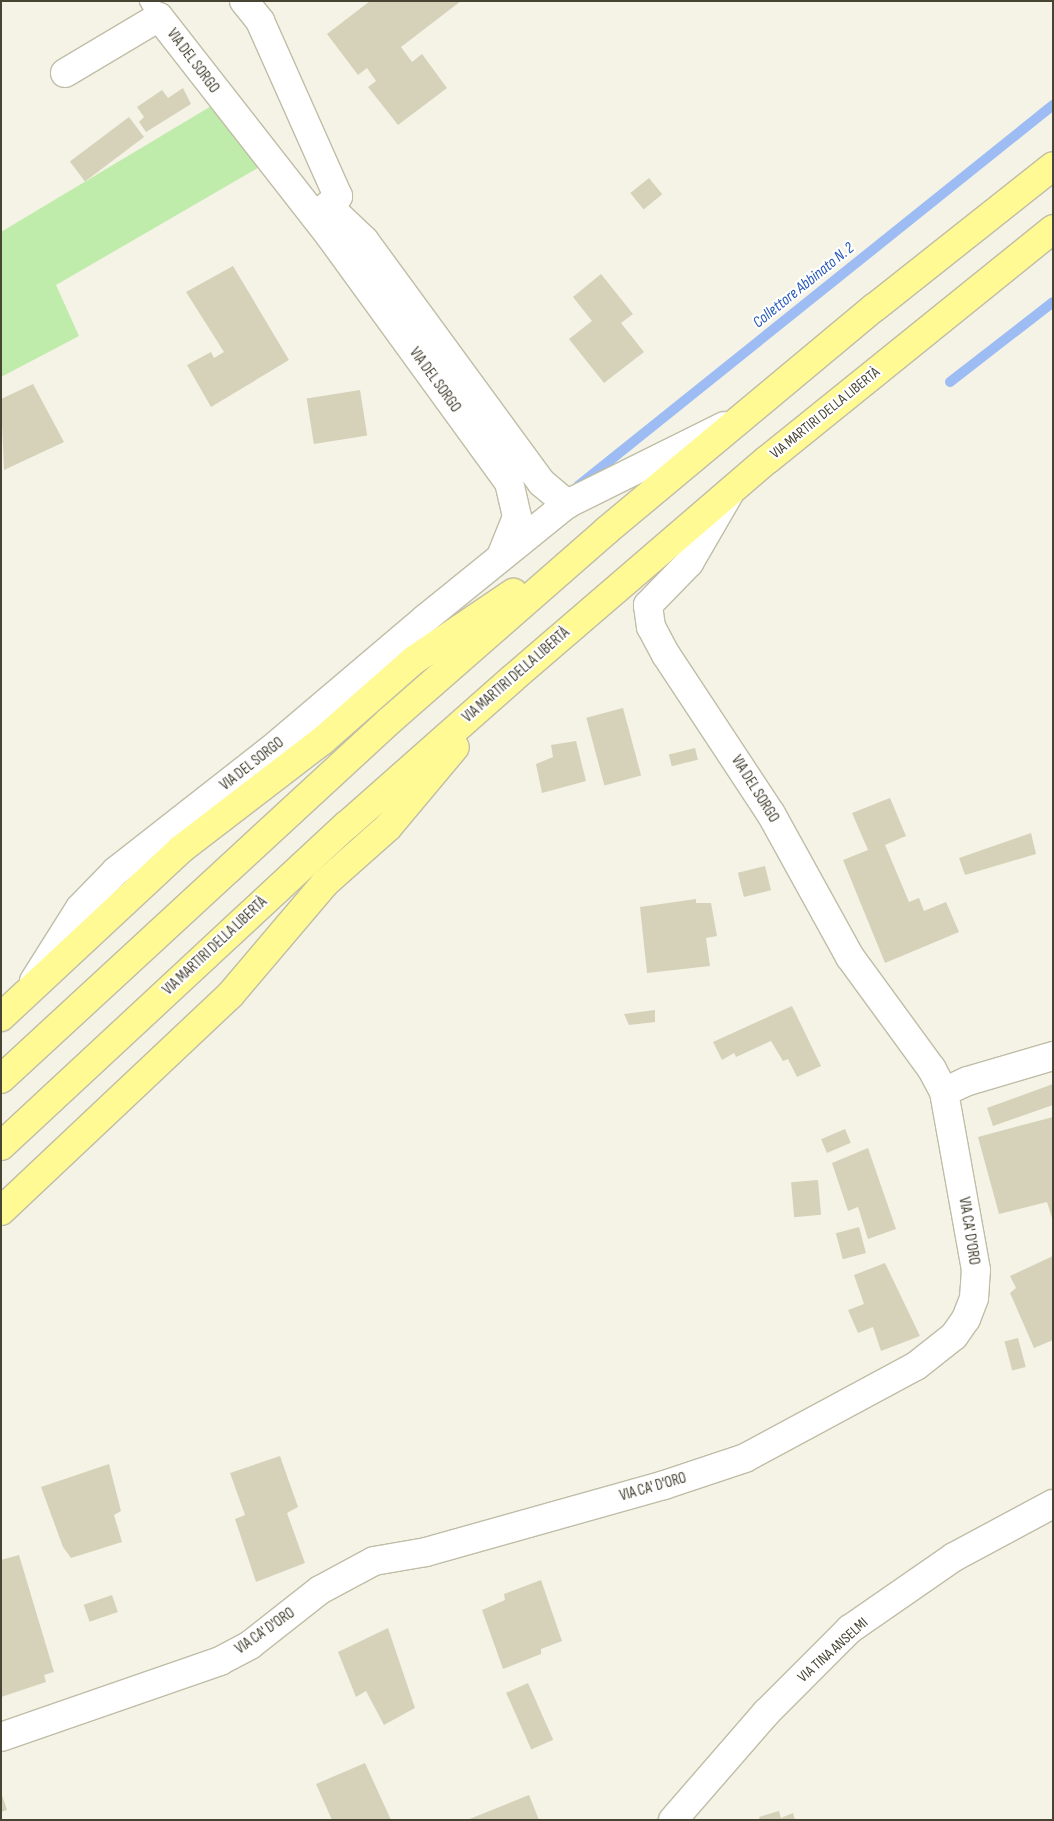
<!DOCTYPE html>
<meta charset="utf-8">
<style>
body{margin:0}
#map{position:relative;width:1054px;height:1821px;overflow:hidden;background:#f4f3e5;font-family:"Sofia Sans Condensed",sans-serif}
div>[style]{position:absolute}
.green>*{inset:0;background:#bfebab}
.stream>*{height:10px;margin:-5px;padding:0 5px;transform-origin:5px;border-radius:5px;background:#9ebcf4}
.building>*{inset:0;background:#d6d2ba;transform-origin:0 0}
.roads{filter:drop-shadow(1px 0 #c0bda7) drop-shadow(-1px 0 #c0bda7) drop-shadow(0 1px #c0bda7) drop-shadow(0 -1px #c0bda7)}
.service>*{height:18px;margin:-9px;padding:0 9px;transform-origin:9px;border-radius:9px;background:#fff}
.minor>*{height:28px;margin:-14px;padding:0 14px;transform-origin:14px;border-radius:14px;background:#fff}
.tertiary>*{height:28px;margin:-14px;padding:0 14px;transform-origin:14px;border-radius:14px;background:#fff}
.primary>*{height:28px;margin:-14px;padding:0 14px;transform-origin:14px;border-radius:14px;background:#fffa93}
span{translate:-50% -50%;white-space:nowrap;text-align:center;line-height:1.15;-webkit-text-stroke:4.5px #fff;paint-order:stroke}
.street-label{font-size:15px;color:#474434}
.water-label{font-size:16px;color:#2758b9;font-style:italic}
.frame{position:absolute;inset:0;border:2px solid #474434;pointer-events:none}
</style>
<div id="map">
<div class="green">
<i style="clip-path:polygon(213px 105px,263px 165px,56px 285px,79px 336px,1px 377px,1px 232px)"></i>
</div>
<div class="stream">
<i style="left:950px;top:382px;width:130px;rotate:-37.8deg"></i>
<i style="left:578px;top:486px;width:609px;rotate:-38.73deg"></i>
</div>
<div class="building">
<i style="clip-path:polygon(370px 1px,461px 1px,401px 47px,412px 62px,422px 54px,447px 88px,398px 125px,368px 87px,376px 81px,367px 68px,358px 75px,327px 34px)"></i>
<i style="clip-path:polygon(183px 88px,191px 104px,146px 132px,139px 122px,144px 117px,137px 107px,162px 90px,168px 98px)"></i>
<i style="left:129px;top:117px;width:25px;height:74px;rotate:53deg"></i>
<i style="left:649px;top:178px;width:21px;height:24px;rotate:51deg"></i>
<i style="clip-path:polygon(233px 266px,289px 360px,211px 407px,187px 365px,211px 352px,214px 358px,224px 352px,186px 292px)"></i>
<i style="clip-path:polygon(601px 274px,633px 314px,621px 323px,644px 352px,604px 383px,569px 339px,592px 321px,573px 297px)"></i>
<i style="clip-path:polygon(33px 384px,64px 442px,4px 470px,1px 399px)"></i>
<i style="left:360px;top:390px;width:46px;height:54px;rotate:81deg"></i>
<i style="left:623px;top:708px;width:70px;height:38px;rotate:75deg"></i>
<i style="clip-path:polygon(576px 741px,586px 781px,542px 793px,536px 764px,553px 757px,551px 745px)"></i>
<i style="left:695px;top:748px;width:12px;height:27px;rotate:76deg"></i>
<i style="clip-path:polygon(890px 798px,906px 836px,885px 845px,909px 902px,919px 898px,924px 911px,946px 902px,959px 932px,885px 963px,843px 860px,868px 850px,852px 813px)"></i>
<i style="clip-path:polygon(1031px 833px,1036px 854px,965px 875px,959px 858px)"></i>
<i style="left:765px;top:866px;width:25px;height:28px;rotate:76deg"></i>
<i style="clip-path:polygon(696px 899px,696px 903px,711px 903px,717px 936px,706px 938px,710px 966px,647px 973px,640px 907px)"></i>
<i style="clip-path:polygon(792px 1006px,821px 1066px,797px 1077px,788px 1059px,783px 1061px,771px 1041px,736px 1057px,734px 1053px,722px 1060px,713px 1042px)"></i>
<i style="clip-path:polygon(655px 1010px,655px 1022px,629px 1025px,624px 1014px)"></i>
<i style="clip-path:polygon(1053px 1084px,1053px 1105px,993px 1126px,987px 1108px)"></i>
<i style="clip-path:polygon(1053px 1117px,1053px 1221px,1047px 1202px,999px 1214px,978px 1137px)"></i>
<i style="left:845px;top:1129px;width:15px;height:26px;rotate:67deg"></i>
<i style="clip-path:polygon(868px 1148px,896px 1229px,868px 1239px,858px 1207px,848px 1211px,832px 1163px)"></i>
<i style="left:818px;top:1180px;width:35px;height:27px;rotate:85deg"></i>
<i style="left:859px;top:1227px;width:27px;height:24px;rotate:75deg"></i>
<i style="clip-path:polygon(1053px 1256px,1053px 1340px,1034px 1348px,1010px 1293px,1016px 1288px,1010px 1276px)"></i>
<i style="clip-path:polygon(885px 1263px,920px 1336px,881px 1351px,873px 1327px,858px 1333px,848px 1310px,864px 1304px,854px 1275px)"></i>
<i style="left:1018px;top:1338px;width:30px;height:14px;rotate:75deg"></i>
<i style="clip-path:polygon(280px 1456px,298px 1507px,287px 1513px,305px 1563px,256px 1582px,235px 1519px,245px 1515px,230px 1473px)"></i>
<i style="clip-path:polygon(109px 1464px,121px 1511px,114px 1515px,122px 1542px,71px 1558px,63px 1547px,41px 1487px)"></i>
<i style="clip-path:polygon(19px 1555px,54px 1672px,44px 1675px,46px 1682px,1px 1697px,1px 1560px)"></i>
<i style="clip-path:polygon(541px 1580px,562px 1641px,541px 1649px,541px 1654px,503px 1669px,482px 1610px,505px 1600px,504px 1594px)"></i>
<i style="left:112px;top:1595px;width:18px;height:30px;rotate:71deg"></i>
<i style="clip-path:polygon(388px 1628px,415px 1708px,384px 1725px,366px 1691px,356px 1697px,338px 1652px)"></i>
<i style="left:528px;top:1683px;width:62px;height:24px;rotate:66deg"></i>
<i style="clip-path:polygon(365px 1763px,391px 1820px,332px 1820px,316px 1784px)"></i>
<i style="clip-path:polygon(1px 1792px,7px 1810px,1px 1812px)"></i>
<i style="clip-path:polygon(529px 1795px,539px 1820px,467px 1820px)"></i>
<i style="clip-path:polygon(779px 1811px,781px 1818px,793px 1813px,795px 1820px,760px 1820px,759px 1817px)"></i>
</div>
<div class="roads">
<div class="service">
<i style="left:149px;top:1px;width:19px;rotate:58deg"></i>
</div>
<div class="minor">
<i style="left:244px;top:1px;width:26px;rotate:51deg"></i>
<i style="left:260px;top:21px;width:192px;rotate:66deg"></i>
<i style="left:338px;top:196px;width:14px;rotate:135deg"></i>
<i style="left:65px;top:73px;width:109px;rotate:-30.8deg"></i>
<i style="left:159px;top:17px;width:278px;rotate:52deg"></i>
<i style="left:330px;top:236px;width:304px;rotate:54deg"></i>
<i style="left:509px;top:482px;width:36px;rotate:77deg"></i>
<i style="left:517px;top:517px;width:40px;rotate:112deg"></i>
<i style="left:314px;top:215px;width:17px;rotate:-33deg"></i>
<i style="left:328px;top:206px;width:50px;rotate:43.4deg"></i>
<i style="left:364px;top:240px;width:301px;rotate:53.8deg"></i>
<i style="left:542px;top:483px;width:33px;rotate:40deg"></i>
<i style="left:34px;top:981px;width:86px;rotate:-57.8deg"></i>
<i style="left:80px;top:908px;width:52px;rotate:-45.8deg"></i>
<i style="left:116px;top:871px;width:193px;rotate:-38.1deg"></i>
<i style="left:268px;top:752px;width:207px;rotate:-40.3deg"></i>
<i style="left:426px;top:618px;width:181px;rotate:-39deg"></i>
<i style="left:567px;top:504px;width:175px;rotate:-26.4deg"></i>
<i style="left:944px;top:1092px;width:26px;rotate:-25deg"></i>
<i style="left:968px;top:1081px;width:89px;rotate:-16.4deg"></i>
<i style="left:1px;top:1737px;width:232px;rotate:-19.1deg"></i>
<i style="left:220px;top:1661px;width:34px;rotate:-28deg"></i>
<i style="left:250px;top:1645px;width:89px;rotate:-38.2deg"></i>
<i style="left:320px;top:1590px;width:61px;rotate:-28.2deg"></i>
<i style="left:374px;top:1561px;width:53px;rotate:-9.8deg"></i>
<i style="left:426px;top:1552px;width:247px;rotate:-15.7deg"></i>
<i style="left:664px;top:1485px;width:85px;rotate:-18.4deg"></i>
<i style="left:745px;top:1458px;width:194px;rotate:-28.3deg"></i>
<i style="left:916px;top:1366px;width:48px;rotate:-38.3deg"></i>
<i style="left:954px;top:1336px;width:21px;rotate:-55deg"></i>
<i style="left:966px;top:1319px;width:22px;rotate:-69deg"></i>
<i style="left:974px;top:1298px;width:28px;rotate:-86deg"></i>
<i style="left:976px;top:1270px;width:181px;rotate:-100.2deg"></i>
<i style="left:944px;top:1092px;width:27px;rotate:-118deg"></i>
<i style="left:931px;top:1068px;width:137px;rotate:-126.1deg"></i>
<i style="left:850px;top:957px;width:163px;rotate:-118.9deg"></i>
<i style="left:771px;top:814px;width:191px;rotate:-123.4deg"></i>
<i style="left:666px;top:655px;width:32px;rotate:-118deg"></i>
<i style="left:651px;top:627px;width:22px;rotate:-98deg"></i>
<i style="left:648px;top:605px;width:59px;rotate:-45.7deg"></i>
<i style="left:689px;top:563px;width:80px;rotate:-59.9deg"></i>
</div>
<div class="tertiary">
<i style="left:673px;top:1820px;width:142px;rotate:-49deg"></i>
<i style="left:766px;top:1713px;width:119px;rotate:-45deg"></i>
<i style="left:850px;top:1629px;width:126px;rotate:-34.7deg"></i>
<i style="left:954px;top:1557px;width:112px;rotate:-28.2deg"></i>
</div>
<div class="primary">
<i style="left:1px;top:1017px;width:246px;rotate:-43deg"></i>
<i style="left:181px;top:849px;width:178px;rotate:-37.5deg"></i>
<i style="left:322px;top:741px;width:123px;rotate:-41.4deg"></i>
<i style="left:414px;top:660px;width:120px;rotate:-34.1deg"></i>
<i style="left:1px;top:1079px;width:527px;rotate:-42.69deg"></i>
<i style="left:388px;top:722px;width:290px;rotate:-41.2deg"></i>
<i style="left:606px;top:531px;width:349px;rotate:-39.8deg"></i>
<i style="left:874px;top:308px;width:228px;rotate:-38.4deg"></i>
<i style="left:1px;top:1146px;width:472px;rotate:-42.9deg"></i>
<i style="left:347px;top:825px;width:220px;rotate:-41.5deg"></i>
<i style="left:512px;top:679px;width:336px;rotate:-40.7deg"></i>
<i style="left:767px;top:460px;width:368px;rotate:-38.9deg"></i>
<i style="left:1px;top:1211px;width:316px;rotate:-43.3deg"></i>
<i style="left:231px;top:994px;width:145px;rotate:-49.7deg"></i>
<i style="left:325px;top:883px;width:84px;rotate:-41.6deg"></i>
<i style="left:388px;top:827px;width:104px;rotate:-50.1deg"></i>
</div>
</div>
<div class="street-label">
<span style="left:193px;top:61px;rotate:53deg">VIA DEL SORGO</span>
<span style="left:435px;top:380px;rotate:54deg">VIA DEL SORGO</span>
<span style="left:825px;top:413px;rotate:-39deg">VIA MARTIRI DELLA LIBERTÀ</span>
<span style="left:516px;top:675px;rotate:-41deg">VIA MARTIRI DELLA LIBERTÀ</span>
<span style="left:252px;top:764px;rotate:-38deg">VIA DEL SORGO</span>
<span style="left:755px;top:789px;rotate:58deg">VIA DEL SORGO</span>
<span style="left:215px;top:946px;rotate:-43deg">VIA MARTIRI DELLA LIBERTÀ</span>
<span style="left:969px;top:1231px;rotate:81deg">VIA CA' D'ORO</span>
<span style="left:653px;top:1487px;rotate:-16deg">VIA CA' D'ORO</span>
<span style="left:265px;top:1631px;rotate:-35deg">VIA CA' D'ORO</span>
<span style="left:833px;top:1650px;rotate:-42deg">VIA TINA ANSELMI</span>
</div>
<div class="water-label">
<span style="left:804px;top:286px;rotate:-39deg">Collettore Abbinato N. 2</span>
</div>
<div class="frame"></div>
</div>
